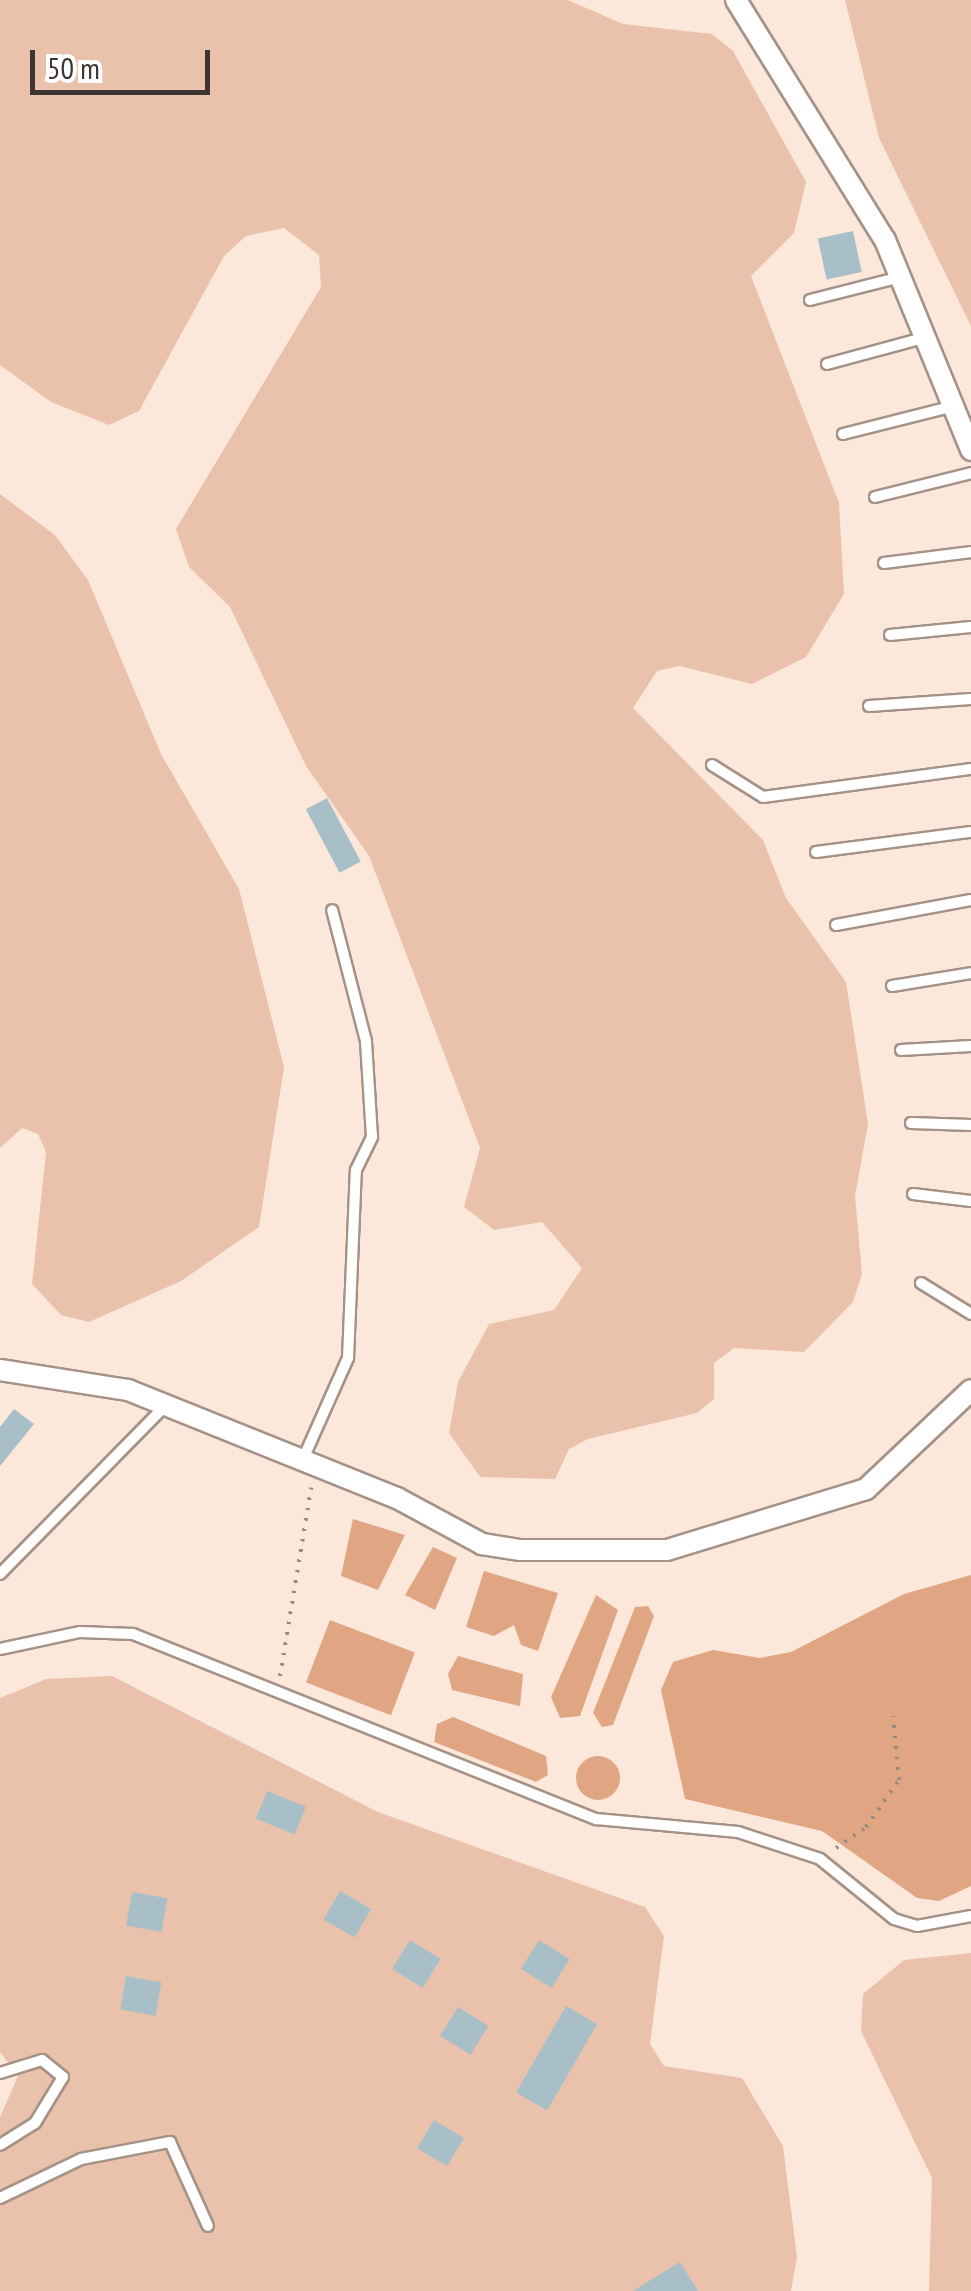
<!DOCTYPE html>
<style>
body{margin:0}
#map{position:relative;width:971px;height:2291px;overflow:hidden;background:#fce7db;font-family:"PT Sans Narrow",sans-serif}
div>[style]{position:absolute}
.green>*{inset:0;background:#eac2ab}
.water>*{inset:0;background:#e0a684;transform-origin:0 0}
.round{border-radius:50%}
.building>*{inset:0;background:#a9bfc8;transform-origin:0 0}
.path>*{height:4px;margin-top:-2px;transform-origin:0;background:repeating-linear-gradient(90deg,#978981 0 2.5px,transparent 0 10.5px)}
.roads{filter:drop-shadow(2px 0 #a59287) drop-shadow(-2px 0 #a59287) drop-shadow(0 2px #a59287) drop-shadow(0 -2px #a59287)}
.lane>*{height:10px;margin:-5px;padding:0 5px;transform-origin:5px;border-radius:5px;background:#fff}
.street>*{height:20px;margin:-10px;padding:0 10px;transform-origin:10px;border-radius:10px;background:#fff}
span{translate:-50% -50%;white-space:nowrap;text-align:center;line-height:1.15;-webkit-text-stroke:8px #fff;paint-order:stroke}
.scale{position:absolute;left:30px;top:50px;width:180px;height:45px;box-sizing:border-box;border:5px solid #3d3531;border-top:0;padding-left:12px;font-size:30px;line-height:35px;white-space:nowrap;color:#3d3531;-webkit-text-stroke:8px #fff;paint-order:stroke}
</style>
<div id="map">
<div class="green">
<i style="clip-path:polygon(0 0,568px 0,623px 24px,712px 34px,733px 51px,806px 182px,794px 233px,751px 276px,839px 503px,844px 594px,806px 657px,752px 684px,679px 666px,657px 671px,633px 708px,763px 840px,786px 898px,846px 982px,868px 1124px,855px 1196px,862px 1274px,853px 1302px,804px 1352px,734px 1348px,714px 1363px,714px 1399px,697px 1413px,588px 1439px,569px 1449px,555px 1479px,480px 1477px,449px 1433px,458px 1382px,489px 1324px,554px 1310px,582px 1268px,542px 1222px,494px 1230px,464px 1207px,480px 1148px,369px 856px,306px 766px,230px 607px,189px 567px,176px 529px,321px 287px,319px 255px,284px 228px,246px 236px,224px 256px,139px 411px,109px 425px,51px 402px,0 365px)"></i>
<i style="clip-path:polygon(845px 0,971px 0,971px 326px,879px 138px)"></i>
<i style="clip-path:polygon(0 494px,55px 535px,88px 580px,161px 754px,239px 889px,284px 1067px,259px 1227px,181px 1281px,89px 1322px,61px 1315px,32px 1284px,46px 1152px,38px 1134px,22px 1128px,0 1148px)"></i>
<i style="clip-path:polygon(112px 1676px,378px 1812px,645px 1907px,664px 1936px,650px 2044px,664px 2066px,742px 2078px,783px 2146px,797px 2257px,791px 2291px,0 2291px,0 2117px,18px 2076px,0 2052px,0 1698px,46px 1679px)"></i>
<i style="clip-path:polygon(971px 1953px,971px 2291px,929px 2291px,932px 2178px,861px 2031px,863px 1994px,904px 1960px)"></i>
</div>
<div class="water">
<i style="clip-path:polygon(353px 1519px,405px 1535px,378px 1590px,341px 1576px)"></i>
<i style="clip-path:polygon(433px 1547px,457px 1558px,435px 1610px,405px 1595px)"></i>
<i style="clip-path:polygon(484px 1571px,558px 1593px,538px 1651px,521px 1645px,514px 1625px,494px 1636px,466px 1627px)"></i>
<i style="clip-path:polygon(971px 1575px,971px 1886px,939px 1901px,917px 1898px,822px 1831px,685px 1799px,661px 1690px,673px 1662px,713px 1650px,760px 1658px,791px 1652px,904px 1594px)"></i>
<i style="clip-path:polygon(596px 1595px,618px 1610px,580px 1716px,560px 1718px,551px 1697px)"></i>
<i style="clip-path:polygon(648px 1606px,654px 1616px,613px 1725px,602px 1727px,593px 1713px,635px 1607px)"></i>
<i style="left:330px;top:1620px;width:91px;height:67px;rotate:21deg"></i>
<i style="clip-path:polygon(458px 1656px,523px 1674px,520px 1706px,452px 1690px,448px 1674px)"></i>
<i style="clip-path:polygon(453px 1717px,546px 1756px,548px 1775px,536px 1782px,434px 1742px,437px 1724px)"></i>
<i class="round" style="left:576px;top:1756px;width:44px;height:44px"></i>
</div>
<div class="building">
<i style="left:853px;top:231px;width:42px;height:36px;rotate:78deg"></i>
<i style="left:327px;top:798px;width:72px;height:24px;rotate:62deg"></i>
<i style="clip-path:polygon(14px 1409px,34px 1424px,0 1466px,0 1427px)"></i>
<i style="left:267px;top:1791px;width:42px;height:30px;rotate:22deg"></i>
<i style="left:340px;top:1891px;width:36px;height:33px;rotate:30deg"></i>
<i style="left:132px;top:1892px;width:36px;height:34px;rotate:10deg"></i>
<i style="left:410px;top:1940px;width:36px;height:34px;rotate:32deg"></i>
<i style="left:539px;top:1940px;width:36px;height:34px;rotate:32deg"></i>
<i style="left:126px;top:1976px;width:36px;height:34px;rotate:10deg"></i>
<i style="left:566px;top:2006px;width:36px;height:100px;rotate:30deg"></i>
<i style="left:458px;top:2007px;width:36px;height:34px;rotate:32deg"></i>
<i style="left:434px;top:2120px;width:35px;height:33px;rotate:31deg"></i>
<i style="clip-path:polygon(680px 2262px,698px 2291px,633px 2291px)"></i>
</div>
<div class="path">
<i style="left:280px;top:1676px;width:191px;rotate:-80.6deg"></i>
<i style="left:836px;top:1848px;width:37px;rotate:-35deg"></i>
<i style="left:866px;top:1827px;width:57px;rotate:-54.9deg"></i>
<i style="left:899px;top:1780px;width:64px;rotate:-95.4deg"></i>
</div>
<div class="roads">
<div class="lane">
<i style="left:810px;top:300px;width:94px;rotate:-14.2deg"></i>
<i style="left:827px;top:364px;width:104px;rotate:-15.1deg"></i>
<i style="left:843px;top:434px;width:114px;rotate:-14.2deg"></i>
<i style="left:875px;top:497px;width:99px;rotate:-14deg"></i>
<i style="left:884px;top:563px;width:88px;rotate:-7.2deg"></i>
<i style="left:890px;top:635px;width:81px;rotate:-5.6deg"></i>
<i style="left:869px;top:706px;width:102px;rotate:-3.9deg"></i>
<i style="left:712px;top:765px;width:60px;rotate:32.1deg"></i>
<i style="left:763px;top:797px;width:210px;rotate:-7.7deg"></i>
<i style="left:816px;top:852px;width:156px;rotate:-7.4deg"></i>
<i style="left:836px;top:925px;width:137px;rotate:-10.5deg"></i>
<i style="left:892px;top:986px;width:80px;rotate:-9.3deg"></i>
<i style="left:901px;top:1050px;width:70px;rotate:-3.3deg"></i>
<i style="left:911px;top:1123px;width:60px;rotate:1.9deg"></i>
<i style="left:913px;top:1194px;width:58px;rotate:6.9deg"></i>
<i style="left:921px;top:1283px;width:59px;rotate:31.8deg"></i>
<i style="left:303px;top:1459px;width:111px;rotate:-66deg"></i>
<i style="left:348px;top:1358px;width:188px;rotate:-87.6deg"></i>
<i style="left:356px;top:1170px;width:37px;rotate:-64deg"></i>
<i style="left:372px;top:1137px;width:96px;rotate:-93.6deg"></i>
<i style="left:366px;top:1041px;width:135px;rotate:-104.5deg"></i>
<i style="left:0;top:1574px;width:233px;rotate:-45.5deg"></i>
<i style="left:0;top:1649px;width:82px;rotate:-12deg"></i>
<i style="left:80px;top:1632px;width:53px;rotate:2.2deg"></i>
<i style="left:133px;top:1634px;width:499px;rotate:21.8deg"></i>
<i style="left:596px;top:1819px;width:143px;rotate:5.2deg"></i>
<i style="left:738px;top:1832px;width:86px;rotate:18.2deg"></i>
<i style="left:820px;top:1859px;width:95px;rotate:39deg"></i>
<i style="left:894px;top:1919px;width:24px;rotate:17deg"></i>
<i style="left:917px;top:1926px;width:55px;rotate:-10.5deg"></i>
<i style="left:0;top:2073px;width:44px;rotate:-17.2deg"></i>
<i style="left:42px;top:2060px;width:27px;rotate:39deg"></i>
<i style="left:63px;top:2077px;width:54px;rotate:121.3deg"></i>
<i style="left:35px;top:2123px;width:41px;rotate:147.8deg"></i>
<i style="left:0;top:2198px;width:90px;rotate:-25.7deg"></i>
<i style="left:81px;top:2159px;width:91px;rotate:-10.8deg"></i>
<i style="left:170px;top:2142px;width:92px;rotate:65.7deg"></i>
</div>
<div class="street">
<i style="left:736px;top:0;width:282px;rotate:58.2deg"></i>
<i style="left:885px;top:240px;width:227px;rotate:67.7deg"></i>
<i style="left:0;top:1370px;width:130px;rotate:8.9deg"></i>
<i style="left:128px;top:1390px;width:290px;rotate:21.9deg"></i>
<i style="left:397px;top:1498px;width:97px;rotate:28.4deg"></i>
<i style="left:482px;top:1544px;width:39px;rotate:9deg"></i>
<i style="left:521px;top:1550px;width:146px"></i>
<i style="left:667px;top:1550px;width:208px;rotate:-17deg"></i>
<i style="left:866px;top:1489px;width:144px;rotate:-43.3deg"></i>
</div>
</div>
<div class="scale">50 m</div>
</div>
